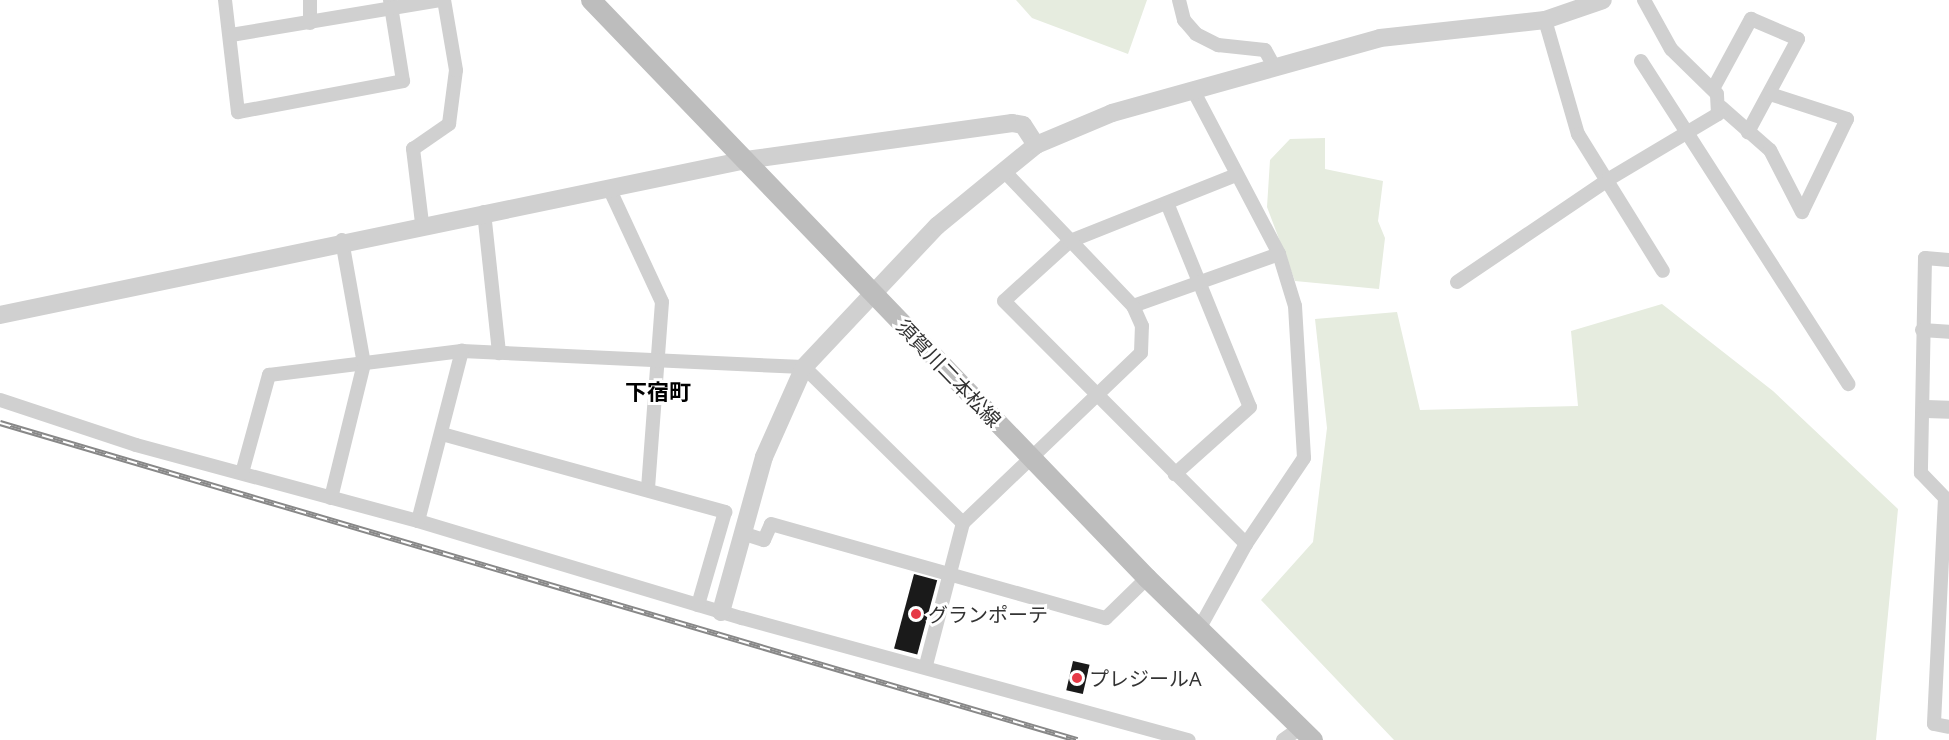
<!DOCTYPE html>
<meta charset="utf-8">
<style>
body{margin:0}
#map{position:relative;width:1949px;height:740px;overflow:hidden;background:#fff;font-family:"Open Sans","Noto Sans JP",sans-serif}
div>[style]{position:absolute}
.green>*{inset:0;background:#e6ecdf}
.building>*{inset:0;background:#1a1a1a;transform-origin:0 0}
.minor>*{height:14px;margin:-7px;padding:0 7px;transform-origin:7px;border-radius:7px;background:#d0d0d0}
.tertiary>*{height:18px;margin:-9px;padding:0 9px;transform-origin:9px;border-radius:9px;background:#d0d0d0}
.secondary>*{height:20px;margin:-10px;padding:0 10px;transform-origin:10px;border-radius:10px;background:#bdbdbd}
.rail>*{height:6px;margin-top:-3px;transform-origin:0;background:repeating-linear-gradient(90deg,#fff 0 11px,#888 0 22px);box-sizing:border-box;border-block:2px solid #888}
.dots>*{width:16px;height:16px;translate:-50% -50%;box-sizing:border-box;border:3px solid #fff;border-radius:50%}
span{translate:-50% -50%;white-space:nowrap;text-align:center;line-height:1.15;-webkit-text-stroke:6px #fff;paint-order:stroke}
.street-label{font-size:20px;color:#333}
.poi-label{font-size:20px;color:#333}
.left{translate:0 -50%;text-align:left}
.quarter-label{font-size:22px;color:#000;font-weight:700}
</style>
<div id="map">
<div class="green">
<i style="clip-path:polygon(1016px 0,1147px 0,1128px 54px,1032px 18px)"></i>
<i style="clip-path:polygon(1325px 138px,1325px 169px,1383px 181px,1378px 221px,1385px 238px,1379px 289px,1295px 281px,1267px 207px,1270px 160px,1290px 139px)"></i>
<i style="clip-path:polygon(1662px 304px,1773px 391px,1898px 509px,1876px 740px,1394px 740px,1261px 600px,1313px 542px,1327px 428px,1315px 319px,1397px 312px,1420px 410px,1578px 406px,1571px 331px)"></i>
</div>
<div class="building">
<i style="left:914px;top:574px;width:24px;height:77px;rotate:15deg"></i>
<i style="left:1073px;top:661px;width:17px;height:30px;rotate:13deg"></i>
</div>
<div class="minor">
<i style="left:225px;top:0;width:113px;rotate:83.4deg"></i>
<i style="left:238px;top:112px;width:168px;rotate:-10.6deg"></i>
<i style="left:403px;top:81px;width:82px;rotate:-99.1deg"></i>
<i style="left:1179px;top:0;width:21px;rotate:76deg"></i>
<i style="left:1184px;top:20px;width:18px;rotate:49deg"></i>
<i style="left:1196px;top:34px;width:25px;rotate:27deg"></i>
<i style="left:1218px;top:45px;width:47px;rotate:6.1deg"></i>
<i style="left:1265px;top:50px;width:21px;rotate:61deg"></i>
<i style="left:1545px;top:20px;width:119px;rotate:73.9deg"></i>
<i style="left:1578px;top:134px;width:161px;rotate:58.2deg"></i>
<i style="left:310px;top:23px;width:23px;rotate:-90deg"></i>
<i style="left:231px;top:35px;width:212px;rotate:-9.5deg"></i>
<i style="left:1641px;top:61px;width:384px;rotate:57.3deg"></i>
<i style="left:1713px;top:89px;width:80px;rotate:-61.5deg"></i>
<i style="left:1751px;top:19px;width:51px;rotate:23.1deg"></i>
<i style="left:1798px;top:39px;width:106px;rotate:118.3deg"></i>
<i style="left:1193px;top:90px;width:185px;rotate:62.3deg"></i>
<i style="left:1279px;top:254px;width:54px;rotate:72.9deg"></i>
<i style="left:1295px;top:306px;width:152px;rotate:86.6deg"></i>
<i style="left:1304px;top:458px;width:104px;rotate:124deg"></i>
<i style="left:1246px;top:544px;width:97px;rotate:118.9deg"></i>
<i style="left:1770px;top:94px;width:81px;rotate:18deg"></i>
<i style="left:1847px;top:119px;width:103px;rotate:115.8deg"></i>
<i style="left:1721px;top:107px;width:65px;rotate:41.3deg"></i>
<i style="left:1770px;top:150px;width:70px;rotate:62.7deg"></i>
<i style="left:1236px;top:175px;width:179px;rotate:158.3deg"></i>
<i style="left:1070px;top:241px;width:89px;rotate:137.7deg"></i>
<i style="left:1004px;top:301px;width:343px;rotate:45.1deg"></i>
<i style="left:610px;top:190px;width:123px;rotate:65.1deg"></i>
<i style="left:662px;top:302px;width:188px;rotate:94.3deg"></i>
<i style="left:1167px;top:203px;width:220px;rotate:67.9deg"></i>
<i style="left:1250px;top:407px;width:101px;rotate:138.2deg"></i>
<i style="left:484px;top:212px;width:142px;rotate:83.9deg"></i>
<i style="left:422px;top:223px;width:75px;rotate:-96.9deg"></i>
<i style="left:413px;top:149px;width:44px;rotate:-34.8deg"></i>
<i style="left:449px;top:124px;width:54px;rotate:-82.6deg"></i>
<i style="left:456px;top:70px;width:71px;rotate:-99.7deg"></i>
<i style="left:1949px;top:260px;width:24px;rotate:-175deg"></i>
<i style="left:1925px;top:258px;width:215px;rotate:91.1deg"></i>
<i style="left:1921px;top:473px;width:35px;rotate:46deg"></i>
<i style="left:1945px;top:498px;width:226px;rotate:92.8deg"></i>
<i style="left:1934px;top:724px;width:15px;rotate:11deg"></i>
<i style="left:1457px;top:282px;width:184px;rotate:-34.1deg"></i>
<i style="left:1609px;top:179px;width:127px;rotate:-30.8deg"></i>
<i style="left:1718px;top:114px;width:20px;rotate:-93deg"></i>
<i style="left:1717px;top:94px;width:64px;rotate:-135.6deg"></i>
<i style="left:1671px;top:49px;width:56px;rotate:-118.9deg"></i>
<i style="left:1133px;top:306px;width:155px;rotate:-19.6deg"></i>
<i style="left:1922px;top:330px;width:27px;rotate:4deg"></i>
<i style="left:0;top:400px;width:143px;rotate:18.3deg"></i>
<i style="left:136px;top:445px;width:292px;rotate:15.1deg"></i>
<i style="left:418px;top:521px;width:338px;rotate:16.7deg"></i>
<i style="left:742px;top:618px;width:463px;rotate:15.3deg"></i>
<i style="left:442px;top:434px;width:294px;rotate:15.4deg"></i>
<i style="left:725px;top:512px;width:97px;rotate:106.2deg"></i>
<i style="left:242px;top:473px;width:102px;rotate:-74.6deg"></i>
<i style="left:269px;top:375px;width:194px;rotate:-7.1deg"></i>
<i style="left:462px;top:351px;width:342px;rotate:2.7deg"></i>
<i style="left:804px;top:367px;width:223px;rotate:44.5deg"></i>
<i style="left:963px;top:523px;width:147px;rotate:104.6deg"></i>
<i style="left:331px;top:498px;width:138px;rotate:-76.2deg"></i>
<i style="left:364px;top:364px;width:126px;rotate:-100.1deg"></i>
<i style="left:418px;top:521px;width:176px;rotate:-75.5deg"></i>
<i style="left:963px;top:523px;width:246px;rotate:-43.7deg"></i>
<i style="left:1141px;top:353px;width:27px;rotate:-88deg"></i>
<i style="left:1142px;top:326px;width:22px;rotate:-114deg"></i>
<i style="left:1133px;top:306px;width:188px;rotate:-133.7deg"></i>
<i style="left:742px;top:533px;width:23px;rotate:18deg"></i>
<i style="left:764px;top:540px;width:17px;rotate:-66deg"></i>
<i style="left:771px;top:524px;width:348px;rotate:15.7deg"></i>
<i style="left:1106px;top:618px;width:57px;rotate:-44.3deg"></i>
<i style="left:1283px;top:740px;width:19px;rotate:-35deg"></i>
</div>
<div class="tertiary">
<i style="left:0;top:315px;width:762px;rotate:-11.74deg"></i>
<i style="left:746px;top:160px;width:269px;rotate:-7.9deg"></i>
<i style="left:1012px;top:123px;width:11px;rotate:10deg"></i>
<i style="left:1023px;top:125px;width:24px;rotate:57deg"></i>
<i style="left:1926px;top:409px;width:23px;rotate:2deg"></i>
<i style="left:721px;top:612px;width:161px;rotate:-74.5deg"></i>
<i style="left:764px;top:457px;width:98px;rotate:-66deg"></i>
<i style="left:804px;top:367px;width:194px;rotate:-46.7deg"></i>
<i style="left:937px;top:226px;width:128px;rotate:-39.3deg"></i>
<i style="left:1036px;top:145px;width:82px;rotate:-22.8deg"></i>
<i style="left:1112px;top:113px;width:278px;rotate:-15.6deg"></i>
<i style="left:1380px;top:38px;width:166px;rotate:-6.2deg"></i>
<i style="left:1545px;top:20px;width:61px;rotate:-19deg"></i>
</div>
<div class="secondary">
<i style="left:591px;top:0;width:802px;rotate:46.11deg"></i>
<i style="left:1147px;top:578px;width:232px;rotate:44.3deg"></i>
</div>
<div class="rail">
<i style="left:0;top:423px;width:1123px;rotate:16.4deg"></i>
</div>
<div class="dots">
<i style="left:916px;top:614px;background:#e63946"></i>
<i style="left:1077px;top:678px;background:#e63946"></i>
</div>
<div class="street-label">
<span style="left:949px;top:373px;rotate:46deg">須賀川二本松線</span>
</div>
<div class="poi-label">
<span class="left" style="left:928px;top:614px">グランポーテ</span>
<span class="left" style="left:1089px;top:678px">プレジールA</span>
</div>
<div class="quarter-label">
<span style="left:658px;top:392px">下宿町</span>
</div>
</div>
